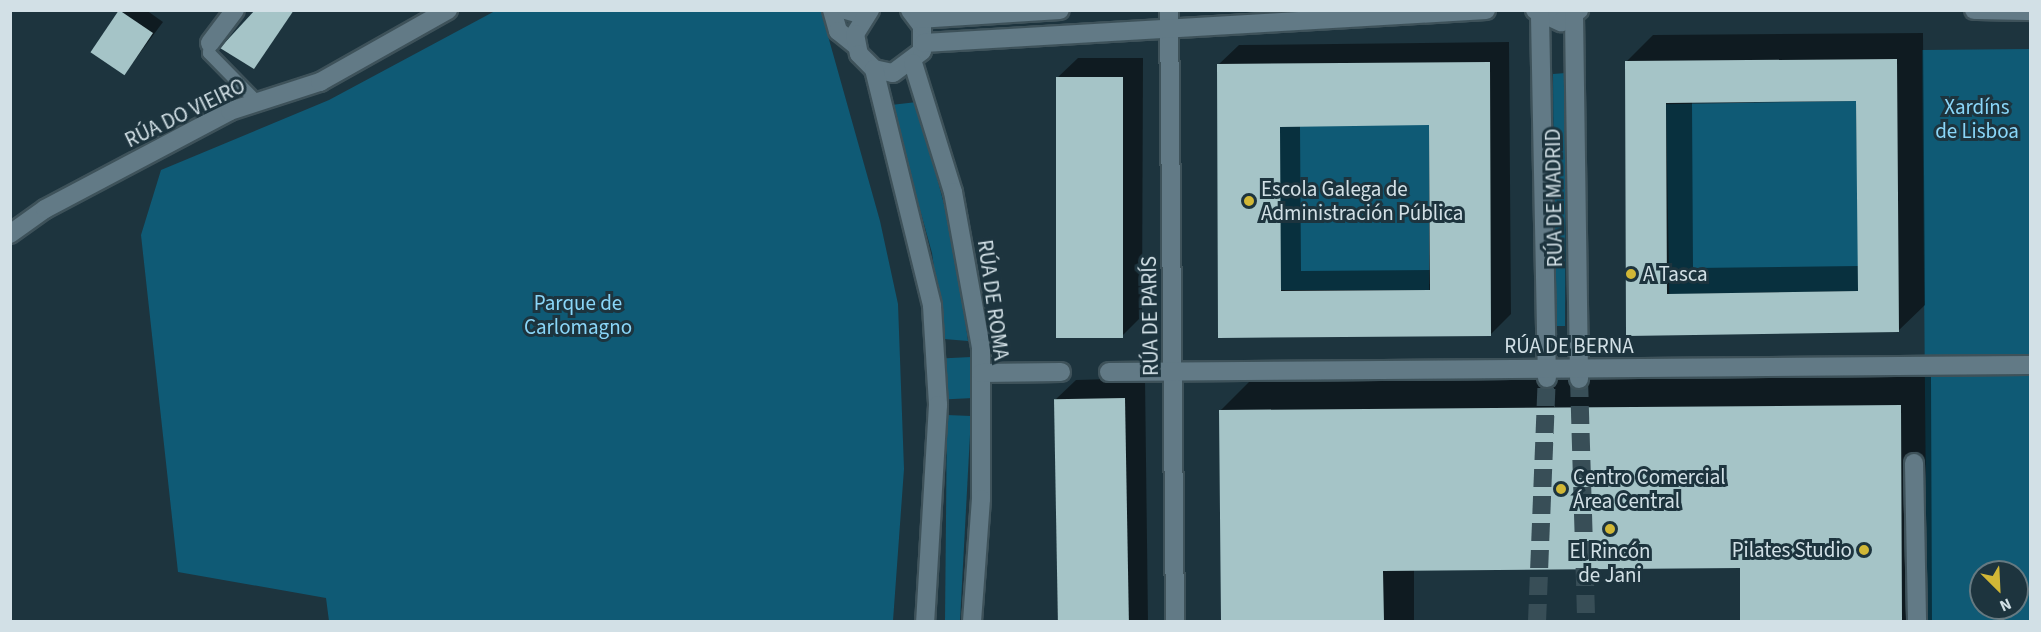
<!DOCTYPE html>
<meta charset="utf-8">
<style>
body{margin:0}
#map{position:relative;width:2041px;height:632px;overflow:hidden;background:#1d343e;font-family:"Source Sans 3",sans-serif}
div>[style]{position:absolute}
.green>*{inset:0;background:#0f5a75;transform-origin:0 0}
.shadow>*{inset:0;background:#0007}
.building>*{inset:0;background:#a5c4c7;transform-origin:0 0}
.street-tunnel>*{height:18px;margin-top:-9px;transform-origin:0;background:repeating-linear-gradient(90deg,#384e57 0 18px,transparent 0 27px)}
.roads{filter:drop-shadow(2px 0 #3e525a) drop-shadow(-2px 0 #3e525a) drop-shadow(0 2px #3e525a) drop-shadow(0 -2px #3e525a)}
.lane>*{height:12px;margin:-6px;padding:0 6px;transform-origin:6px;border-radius:6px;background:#627a86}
.street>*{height:18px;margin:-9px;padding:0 9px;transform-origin:9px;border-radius:9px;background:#627a86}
.dots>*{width:16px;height:16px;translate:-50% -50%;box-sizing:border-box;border:3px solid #1d343e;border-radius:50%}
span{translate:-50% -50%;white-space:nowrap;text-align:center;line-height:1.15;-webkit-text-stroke:6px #1d343e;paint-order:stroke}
.park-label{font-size:21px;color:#8ad6f8}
.street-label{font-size:21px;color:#d2e0e6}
.poi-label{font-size:21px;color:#d2e0e6}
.left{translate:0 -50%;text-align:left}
.right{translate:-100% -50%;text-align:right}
.frame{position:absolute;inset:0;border:12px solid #d2e0e6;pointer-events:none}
.north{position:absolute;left:1969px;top:560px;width:60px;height:60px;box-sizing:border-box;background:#1d343e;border:2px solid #657981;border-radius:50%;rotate:156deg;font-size:16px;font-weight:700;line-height:24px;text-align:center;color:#d2e0e6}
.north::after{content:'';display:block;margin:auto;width:21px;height:27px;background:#d1b736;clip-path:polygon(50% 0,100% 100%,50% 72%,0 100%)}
</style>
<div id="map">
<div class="green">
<i style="clip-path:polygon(495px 11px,821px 11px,880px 221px,898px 304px,904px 469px,893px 621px,329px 621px,326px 598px,178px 572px,141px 235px,161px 170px,329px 100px)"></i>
<i style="clip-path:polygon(evenodd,2030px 49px,2030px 621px,1927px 621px,1922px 50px,2030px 49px,1981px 572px,2017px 572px,2017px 608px,1981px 608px,1981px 572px)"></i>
<i style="clip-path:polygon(1566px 73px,1565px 326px,1555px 326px,1553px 74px)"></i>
<i style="left:1856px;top:101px;width:190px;height:190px;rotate:89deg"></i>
<i style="clip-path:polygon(917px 102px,955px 246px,968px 341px,944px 339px,932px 253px,891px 105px)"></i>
<i style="left:1429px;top:125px;width:165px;height:149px;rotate:90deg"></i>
<i style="left:971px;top:357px;width:41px;height:25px;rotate:87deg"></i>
<i style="clip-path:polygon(947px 415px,971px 416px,960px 621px,945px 621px)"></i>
</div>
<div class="shadow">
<i style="clip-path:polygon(119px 10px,146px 10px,163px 22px,125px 73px)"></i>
<i style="clip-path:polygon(256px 10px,294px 10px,253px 67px,222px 48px)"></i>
<i style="clip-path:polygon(evenodd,1923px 33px,1925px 305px,1898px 331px,1628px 334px,1626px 62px,1653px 35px,1923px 33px,1857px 100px,1859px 266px,1693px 268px,1692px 101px,1857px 100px)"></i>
<i style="clip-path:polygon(evenodd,1509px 42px,1511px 314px,1491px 334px,1220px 337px,1218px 65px,1239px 45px,1509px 42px,1431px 124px,1432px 270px,1301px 271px,1300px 125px,1431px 124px)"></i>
<i style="clip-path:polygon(1078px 58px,1143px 58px,1142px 316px,1122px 336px,1057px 78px)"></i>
<i style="clip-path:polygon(1931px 375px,1932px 622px,1742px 622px,1742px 566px,1414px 569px,1414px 622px,1223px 622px,1221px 410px,1251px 380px)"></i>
<i style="clip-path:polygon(1145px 378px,1148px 622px,1058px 622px,1055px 400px,1076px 380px)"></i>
</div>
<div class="building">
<i style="left:119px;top:10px;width:41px;height:51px;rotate:34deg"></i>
<i style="clip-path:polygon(255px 10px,294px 10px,254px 69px,220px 48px)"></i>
<i style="clip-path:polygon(evenodd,1897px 59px,1899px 332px,1626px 336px,1625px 61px,1897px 59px,1856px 101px,1858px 291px,1667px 294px,1666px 103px,1856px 101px)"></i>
<i style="clip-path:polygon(evenodd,1490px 62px,1491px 336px,1218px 338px,1217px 64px,1490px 62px,1429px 125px,1430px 290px,1281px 291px,1280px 127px,1429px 125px)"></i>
<i style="left:1056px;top:77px;width:67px;height:261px"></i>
<i style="left:1125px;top:398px;width:223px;height:71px;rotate:89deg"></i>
<i style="clip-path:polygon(1901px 405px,1902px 621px,1740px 621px,1740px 568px,1383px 571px,1384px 621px,1221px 621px,1219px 410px)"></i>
</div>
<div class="street-tunnel">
<i style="left:1579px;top:379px;width:243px;rotate:88.3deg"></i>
<i style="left:1537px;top:622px;width:244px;rotate:-87.7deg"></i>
</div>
<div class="roads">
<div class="lane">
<i style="left:210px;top:43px;width:10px;rotate:96deg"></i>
<i style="left:209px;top:53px;width:69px;rotate:45.6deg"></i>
</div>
<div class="street">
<i style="left:832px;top:10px;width:22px;rotate:74deg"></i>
<i style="left:838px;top:31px;width:22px;rotate:39deg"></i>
<i style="left:846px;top:10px;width:19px;rotate:16deg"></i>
<i style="left:870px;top:10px;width:28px;rotate:122deg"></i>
<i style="left:855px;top:34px;width:20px;rotate:79deg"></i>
<i style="left:859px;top:54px;width:21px;rotate:45deg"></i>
<i style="left:874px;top:69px;width:19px;rotate:12deg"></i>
<i style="left:893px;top:73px;width:36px;rotate:-37deg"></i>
<i style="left:922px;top:51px;width:25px;rotate:-90deg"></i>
<i style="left:922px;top:26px;width:20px;rotate:-127deg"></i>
<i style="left:1169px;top:10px;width:612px;rotate:89.44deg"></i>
<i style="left:1535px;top:10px;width:29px;rotate:25deg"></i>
<i style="left:1561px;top:22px;width:22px;rotate:-34deg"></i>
<i style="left:1974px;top:10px;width:56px;rotate:1deg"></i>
<i style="left:1540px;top:16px;width:362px;rotate:88.9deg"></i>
<i style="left:1574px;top:16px;width:363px;rotate:89.2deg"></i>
<i style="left:918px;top:19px;width:142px;rotate:-3.6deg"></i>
<i style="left:210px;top:43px;width:41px;rotate:-52.9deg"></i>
<i style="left:924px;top:43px;width:563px;rotate:-3.36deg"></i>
<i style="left:913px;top:63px;width:135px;rotate:72.8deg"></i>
<i style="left:953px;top:192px;width:158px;rotate:79.8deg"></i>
<i style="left:981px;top:348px;width:151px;rotate:90deg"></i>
<i style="left:981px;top:499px;width:123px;rotate:94.2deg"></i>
<i style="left:874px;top:69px;width:244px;rotate:76.2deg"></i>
<i style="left:932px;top:306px;width:99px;rotate:86.5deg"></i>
<i style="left:938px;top:405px;width:217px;rotate:93.4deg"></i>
<i style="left:10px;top:234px;width:43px;rotate:-35.5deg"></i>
<i style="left:45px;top:209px;width:209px;rotate:-27.9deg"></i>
<i style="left:230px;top:111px;width:95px;rotate:-17.9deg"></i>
<i style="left:320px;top:82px;width:147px;rotate:-29.4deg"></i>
<i style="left:1109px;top:372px;width:921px;rotate:-0.44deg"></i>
<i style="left:981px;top:373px;width:80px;rotate:-0.7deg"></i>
<i style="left:1914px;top:463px;width:159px;rotate:88.9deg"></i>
</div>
</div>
<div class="dots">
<i style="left:1249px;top:201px;background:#d1b736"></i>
<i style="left:1631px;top:274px;background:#d1b736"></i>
<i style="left:1561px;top:489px;background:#d1b736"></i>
<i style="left:1610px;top:529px;background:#d1b736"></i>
<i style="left:1864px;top:550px;background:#d1b736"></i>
</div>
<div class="park-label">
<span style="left:1977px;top:119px">Xardíns<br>de Lisboa</span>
<span style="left:578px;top:315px">Parque de<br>Carlomagno</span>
</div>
<div class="street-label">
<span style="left:185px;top:113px;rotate:-26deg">RÚA DO VIEIRO</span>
<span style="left:1554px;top:198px;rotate:-91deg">RÚA DE MADRID</span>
<span style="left:993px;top:300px;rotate:82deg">RÚA DE ROMA</span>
<span style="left:1150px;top:316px;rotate:-91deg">RÚA DE PARÍS</span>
<span style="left:1569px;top:346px">RÚA DE BERNA</span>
</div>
<div class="poi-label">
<span class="left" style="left:1261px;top:201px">Escola Galega de<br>Administración Pública</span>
<span class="left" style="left:1643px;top:274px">A Tasca</span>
<span class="left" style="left:1573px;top:489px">Centro Comercial<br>Área Central</span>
<span class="right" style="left:1852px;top:550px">Pilates Studio</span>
<span style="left:1610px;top:563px">El Rincón<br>de Jani</span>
</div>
<div class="frame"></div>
<div class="north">N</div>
</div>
